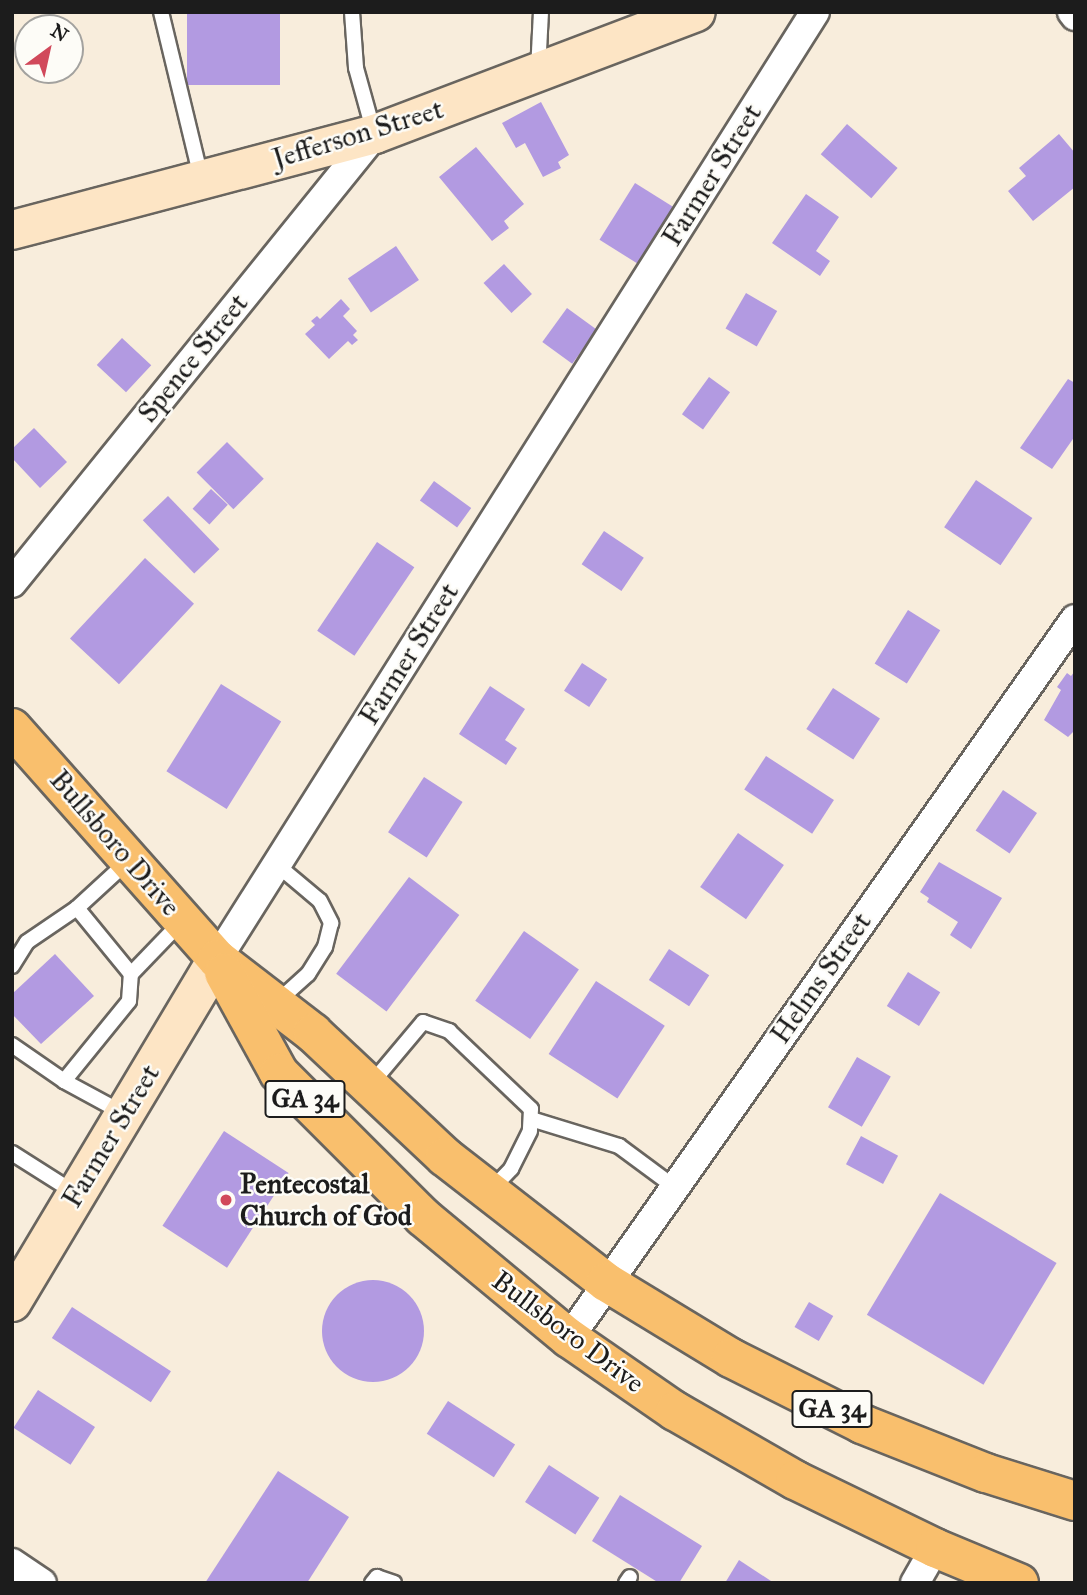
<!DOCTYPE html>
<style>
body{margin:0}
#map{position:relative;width:1087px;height:1595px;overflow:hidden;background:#f8eddc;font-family:"IM FELL Great Primer",serif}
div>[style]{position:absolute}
.building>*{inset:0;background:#b29ae1;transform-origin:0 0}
.round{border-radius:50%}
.roads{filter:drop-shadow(2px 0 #69655f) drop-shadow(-2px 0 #69655f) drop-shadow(0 2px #69655f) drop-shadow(0 -2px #69655f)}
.lane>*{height:14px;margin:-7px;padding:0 7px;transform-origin:7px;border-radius:7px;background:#fff}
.street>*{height:28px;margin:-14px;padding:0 14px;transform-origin:14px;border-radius:14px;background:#fff}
.secondary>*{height:38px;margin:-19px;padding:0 19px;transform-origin:19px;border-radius:19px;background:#fde5c5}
.primary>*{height:38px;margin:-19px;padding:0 19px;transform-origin:19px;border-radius:19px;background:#f9bf6d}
.dots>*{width:19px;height:19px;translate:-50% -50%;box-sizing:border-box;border:4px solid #fdfcf7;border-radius:50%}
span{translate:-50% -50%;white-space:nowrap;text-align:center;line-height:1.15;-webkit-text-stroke:5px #fdfcf7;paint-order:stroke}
.shield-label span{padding:2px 5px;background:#fdfcf7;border:2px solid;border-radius:5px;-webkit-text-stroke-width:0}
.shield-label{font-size:26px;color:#1c1c1c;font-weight:700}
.street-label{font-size:28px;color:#1c1c1c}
.poi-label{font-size:28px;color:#1c1c1c;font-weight:700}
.left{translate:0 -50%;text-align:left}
.frame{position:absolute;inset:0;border:14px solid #1c1c1c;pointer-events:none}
.north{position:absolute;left:14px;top:14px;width:70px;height:70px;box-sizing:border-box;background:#fdfcf7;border:2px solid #a3a29f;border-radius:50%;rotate:33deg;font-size:19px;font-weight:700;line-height:28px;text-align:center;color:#1c1c1c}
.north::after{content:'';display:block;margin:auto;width:24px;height:32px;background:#d1495b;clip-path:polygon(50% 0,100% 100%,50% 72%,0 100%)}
</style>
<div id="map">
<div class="building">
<i style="left:187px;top:12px;width:93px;height:73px"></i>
<i style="clip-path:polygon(541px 102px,569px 155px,558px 162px,561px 168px,543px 177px,525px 143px,516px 148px,502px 123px)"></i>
<i style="left:847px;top:124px;width:67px;height:40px;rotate:41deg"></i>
<i style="clip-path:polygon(1059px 134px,1075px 153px,1075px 187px,1033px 221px,1008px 191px,1026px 176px,1019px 168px)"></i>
<i style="clip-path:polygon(476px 147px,524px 204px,504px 221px,509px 228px,492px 241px,439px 177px)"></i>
<i style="left:635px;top:183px;width:49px;height:67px;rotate:32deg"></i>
<i style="clip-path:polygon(806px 194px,839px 217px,816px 251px,830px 261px,820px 276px,772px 243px)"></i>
<i style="left:396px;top:246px;width:41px;height:58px;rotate:56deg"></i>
<i style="left:504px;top:264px;width:41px;height:28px;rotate:47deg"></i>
<i style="left:746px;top:293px;width:36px;height:41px;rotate:30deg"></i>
<i style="clip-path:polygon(341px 299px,350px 309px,343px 316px,357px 331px,353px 335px,358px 340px,352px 345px,348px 341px,329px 359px,305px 334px,315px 325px,311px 321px,317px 316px,320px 319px)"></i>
<i style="left:567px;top:308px;width:37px;height:42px;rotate:36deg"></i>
<i style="left:122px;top:338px;width:40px;height:37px;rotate:43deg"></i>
<i style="left:709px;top:377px;width:26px;height:46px;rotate:36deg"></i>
<i style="clip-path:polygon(1068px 379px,1075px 383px,1075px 436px,1052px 469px,1020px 448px)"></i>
<i style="clip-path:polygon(34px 428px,67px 462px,40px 488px,12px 458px,12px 449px)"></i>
<i style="left:227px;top:442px;width:52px;height:43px;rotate:45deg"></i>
<i style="left:976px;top:480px;width:68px;height:57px;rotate:34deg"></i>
<i style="left:434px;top:481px;width:46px;height:24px;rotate:36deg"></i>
<i style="left:211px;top:489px;width:23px;height:27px;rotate:43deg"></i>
<i style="left:168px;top:496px;width:74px;height:35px;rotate:46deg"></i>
<i style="left:604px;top:531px;width:48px;height:40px;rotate:34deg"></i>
<i style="left:377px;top:542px;width:45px;height:107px;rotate:34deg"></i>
<i style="left:145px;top:558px;width:67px;height:110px;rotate:43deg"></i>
<i style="left:908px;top:610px;width:38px;height:63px;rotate:32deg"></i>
<i style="left:582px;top:663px;width:30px;height:33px;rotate:33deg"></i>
<i style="clip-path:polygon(1075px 671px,1075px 730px,1068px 737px,1044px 720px,1061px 690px,1057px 687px,1067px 673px,1071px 676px)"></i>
<i style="left:221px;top:684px;width:71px;height:103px;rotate:32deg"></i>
<i style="clip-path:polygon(490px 686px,525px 709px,505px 740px,517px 748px,506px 765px,459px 734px)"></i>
<i style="left:833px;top:688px;width:56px;height:49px;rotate:33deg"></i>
<i style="left:766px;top:756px;width:81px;height:40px;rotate:33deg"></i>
<i style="left:424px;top:777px;width:46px;height:66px;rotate:33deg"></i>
<i style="left:1003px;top:790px;width:41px;height:49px;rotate:34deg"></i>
<i style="left:738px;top:833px;width:56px;height:66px;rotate:35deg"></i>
<i style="clip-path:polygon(939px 862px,1002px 898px,971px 949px,950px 935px,958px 922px,927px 902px,929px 898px,920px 892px)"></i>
<i style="left:409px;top:877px;width:63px;height:121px;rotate:37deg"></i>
<i style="left:524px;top:931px;width:67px;height:85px;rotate:35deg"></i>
<i style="left:669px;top:949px;width:48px;height:37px;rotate:33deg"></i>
<i style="clip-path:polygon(55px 954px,94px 996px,41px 1044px,12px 1014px,12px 994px)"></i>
<i style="left:908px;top:972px;width:38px;height:40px;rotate:32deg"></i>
<i style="left:596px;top:981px;width:82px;height:87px;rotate:33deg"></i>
<i style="left:857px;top:1057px;width:39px;height:58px;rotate:30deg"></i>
<i style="left:224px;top:1131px;width:77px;height:113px;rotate:33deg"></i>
<i style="left:861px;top:1136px;width:42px;height:32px;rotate:28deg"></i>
<i style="left:940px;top:1193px;width:136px;height:142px;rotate:31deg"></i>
<i class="round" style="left:322px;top:1280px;width:102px;height:102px"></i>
<i style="left:809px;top:1302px;width:28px;height:29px;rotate:30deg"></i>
<i style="left:72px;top:1307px;width:118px;height:37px;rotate:33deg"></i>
<i style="left:38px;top:1390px;width:68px;height:45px;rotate:33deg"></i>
<i style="left:448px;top:1401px;width:80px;height:39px;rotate:33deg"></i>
<i style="left:549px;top:1465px;width:60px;height:44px;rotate:33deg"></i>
<i style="clip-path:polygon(278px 1471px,349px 1517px,307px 1583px,205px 1583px)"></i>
<i style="clip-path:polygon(620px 1495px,702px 1546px,679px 1583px,659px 1583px,592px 1541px)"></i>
<i style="clip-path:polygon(739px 1560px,774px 1583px,725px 1583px)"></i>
</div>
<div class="roads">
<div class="lane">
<i style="left:161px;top:12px;width:170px;rotate:76.4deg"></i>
<i style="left:352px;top:12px;width:56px;rotate:85.9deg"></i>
<i style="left:356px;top:68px;width:67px;rotate:74.5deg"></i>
<i style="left:538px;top:71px;width:59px;rotate:-87.1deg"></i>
<i style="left:276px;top:864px;width:57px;rotate:40.1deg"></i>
<i style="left:320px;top:901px;width:25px;rotate:63deg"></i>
<i style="left:331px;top:923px;width:25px;rotate:104deg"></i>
<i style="left:325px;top:947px;width:32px;rotate:122deg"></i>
<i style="left:308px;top:974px;width:42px;rotate:137.9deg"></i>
<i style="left:77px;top:908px;width:85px;rotate:50.7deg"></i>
<i style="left:12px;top:966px;width:28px;rotate:-58deg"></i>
<i style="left:27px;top:942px;width:60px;rotate:-34.2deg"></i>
<i style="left:77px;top:908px;width:68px;rotate:-42.6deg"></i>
<i style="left:12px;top:1045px;width:63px;rotate:34.7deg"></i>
<i style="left:371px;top:1084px;width:81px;rotate:-50deg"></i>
<i style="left:423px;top:1022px;width:28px;rotate:19deg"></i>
<i style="left:449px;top:1031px;width:113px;rotate:43.6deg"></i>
<i style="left:531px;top:1109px;width:22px;rotate:93deg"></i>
<i style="left:530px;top:1131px;width:42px;rotate:116.6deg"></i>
<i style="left:511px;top:1169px;width:30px;rotate:134deg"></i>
<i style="left:123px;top:1113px;width:67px;rotate:-151.5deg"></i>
<i style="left:64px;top:1081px;width:103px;rotate:-50.9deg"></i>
<i style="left:129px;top:1001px;width:27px;rotate:-86deg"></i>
<i style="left:131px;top:974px;width:72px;rotate:-46.1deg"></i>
<i style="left:531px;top:1119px;width:92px;rotate:17.1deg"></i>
<i style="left:619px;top:1146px;width:67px;rotate:36.5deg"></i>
<i style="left:12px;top:1153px;width:75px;rotate:32.4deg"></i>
<i style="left:372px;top:1583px;width:8px;rotate:-50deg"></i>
<i style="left:377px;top:1577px;width:18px;rotate:19deg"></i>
<i style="left:626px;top:1583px;width:7px;rotate:-56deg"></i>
</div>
<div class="street">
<i style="left:1072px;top:12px;width:5px;rotate:53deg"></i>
<i style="left:12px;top:583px;width:577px;rotate:-51.05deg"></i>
<i style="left:217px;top:959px;width:1120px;rotate:-57.73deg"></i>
<i style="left:569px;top:1338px;width:879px;rotate:-54.86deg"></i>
<i style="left:12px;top:1563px;width:36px;rotate:34deg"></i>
<i style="left:915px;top:1583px;width:40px;rotate:-60.3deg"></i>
</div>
<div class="secondary">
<i style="left:12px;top:230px;width:375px;rotate:-14.8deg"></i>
<i style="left:375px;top:134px;width:343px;rotate:-20.8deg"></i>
<i style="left:12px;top:1302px;width:400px;rotate:-59.1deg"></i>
</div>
<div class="primary">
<i style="left:12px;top:728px;width:309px;rotate:48.4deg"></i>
<i style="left:217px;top:959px;width:121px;rotate:37.6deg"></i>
<i style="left:313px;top:1033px;width:181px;rotate:43.2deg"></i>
<i style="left:445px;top:1157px;width:204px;rotate:37.8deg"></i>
<i style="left:606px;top:1282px;width:146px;rotate:31.3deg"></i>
<i style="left:731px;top:1358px;width:147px;rotate:26.7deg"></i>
<i style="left:862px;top:1424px;width:133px;rotate:21.6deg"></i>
<i style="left:986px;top:1473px;width:93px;rotate:17.5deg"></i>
<i style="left:224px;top:973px;width:114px;rotate:61.2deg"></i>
<i style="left:279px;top:1073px;width:204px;rotate:45deg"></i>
<i style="left:423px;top:1217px;width:190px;rotate:39.7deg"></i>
<i style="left:569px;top:1338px;width:129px;rotate:34.6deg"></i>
<i style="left:675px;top:1411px;width:138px;rotate:29.9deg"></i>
<i style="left:795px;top:1480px;width:156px;rotate:25.9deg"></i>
<i style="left:935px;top:1548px;width:91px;rotate:22.6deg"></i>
</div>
</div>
<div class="dots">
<i style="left:226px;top:1200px;background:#d1495b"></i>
</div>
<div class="shield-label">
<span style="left:305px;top:1099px">GA 34</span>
<span style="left:832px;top:1409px">GA 34</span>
</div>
<div class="street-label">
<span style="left:358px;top:134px;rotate:-17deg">Jefferson Street</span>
<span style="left:712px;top:175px;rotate:-58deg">Farmer Street</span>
<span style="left:193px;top:358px;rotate:-51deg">Spence Street</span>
<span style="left:409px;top:654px;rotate:-58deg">Farmer Street</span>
<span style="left:115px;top:843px;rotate:49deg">Bullsboro Drive</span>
<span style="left:821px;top:978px;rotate:-55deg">Helms Street</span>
<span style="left:111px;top:1136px;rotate:-59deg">Farmer Street</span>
<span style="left:568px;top:1332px;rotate:37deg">Bullsboro Drive</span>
</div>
<div class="poi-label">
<span class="left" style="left:240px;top:1200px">Pentecostal<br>Church of God</span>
</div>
<div class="frame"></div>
<div class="north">N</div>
</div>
